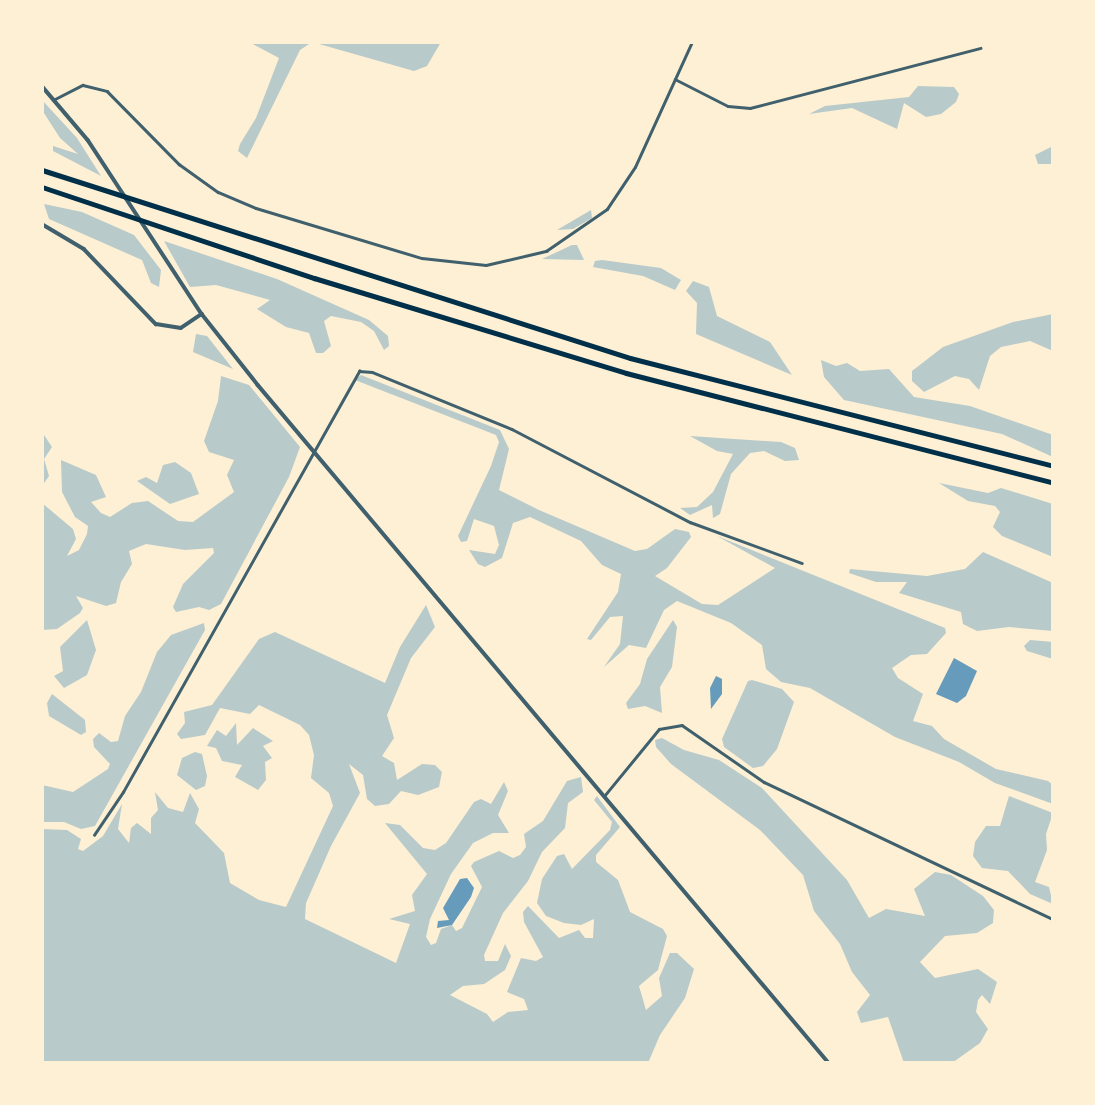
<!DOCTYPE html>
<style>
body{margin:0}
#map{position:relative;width:1095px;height:1105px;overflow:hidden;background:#fdf0d5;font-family:Cabin,sans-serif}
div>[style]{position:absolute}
.green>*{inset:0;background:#b9caca}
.water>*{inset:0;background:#669bbc}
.minor>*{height:2.5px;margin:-1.25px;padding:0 1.25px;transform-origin:1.25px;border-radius:1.25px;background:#3f606c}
.tertiary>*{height:3.5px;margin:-1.75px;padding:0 1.75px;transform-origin:1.75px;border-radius:1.75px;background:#3f606c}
.motorway>*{height:5px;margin:-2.5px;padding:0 2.5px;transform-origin:2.5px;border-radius:2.5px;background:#003049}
span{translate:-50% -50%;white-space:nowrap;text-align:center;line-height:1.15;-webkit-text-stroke:5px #fdf0d5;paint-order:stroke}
.frame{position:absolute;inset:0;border:44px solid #fdf0d5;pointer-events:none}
</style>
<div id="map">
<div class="green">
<i style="clip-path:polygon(249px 42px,441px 42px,427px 66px,414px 71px,312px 42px,300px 50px,247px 158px,238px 151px,240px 144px,256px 118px,279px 58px)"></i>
<i style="clip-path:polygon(918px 86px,954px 87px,959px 94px,956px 102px,941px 114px,926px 117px,904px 103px,897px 129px,852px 108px,809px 114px,825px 106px,909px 97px)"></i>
<i style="clip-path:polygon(42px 100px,77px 138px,101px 176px,53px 151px,53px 146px,78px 154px,60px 138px,42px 110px)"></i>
<i style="clip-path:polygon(1053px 146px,1053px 164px,1038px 164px,1035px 155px)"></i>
<i style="clip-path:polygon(44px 204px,82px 212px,134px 235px,161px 270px,159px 287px,151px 283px,142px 260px,49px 219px)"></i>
<i style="clip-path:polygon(591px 210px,592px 218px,573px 229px,557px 230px)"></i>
<i style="clip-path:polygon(164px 241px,277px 279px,369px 320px,388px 336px,389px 346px,384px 350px,374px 331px,361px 322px,331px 316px,324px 321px,331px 346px,323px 353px,316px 353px,309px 333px,286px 327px,257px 309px,270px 300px,216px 285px,190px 287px)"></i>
<i style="clip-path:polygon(572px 245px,577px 245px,584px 260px,542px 259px)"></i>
<i style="clip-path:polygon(602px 260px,661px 268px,681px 280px,675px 290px,643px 276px,593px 267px,595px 261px)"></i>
<i style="clip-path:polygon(693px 281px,709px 287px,717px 316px,770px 342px,792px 375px,696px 334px,697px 303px,686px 291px)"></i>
<i style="clip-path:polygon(1053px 314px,1053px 351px,1030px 341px,1001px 347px,990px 356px,979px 390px,969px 379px,955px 376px,924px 392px,912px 381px,912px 371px,943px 347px,1013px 322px)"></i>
<i style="clip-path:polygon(196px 334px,207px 336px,233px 369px,193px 352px)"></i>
<i style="clip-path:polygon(821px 360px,836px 366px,847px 363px,860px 371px,889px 369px,914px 397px,970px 406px,1053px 435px,1053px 457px,1002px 434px,844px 400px,824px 377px)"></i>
<i style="clip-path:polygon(361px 375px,500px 430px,509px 449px,499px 490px,539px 510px,635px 551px,647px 549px,675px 529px,689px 532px,691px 537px,667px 568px,655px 576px,702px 604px,718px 605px,775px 568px,717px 536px,945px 628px,946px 633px,927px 654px,911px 655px,892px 668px,898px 678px,923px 694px,913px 721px,932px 726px,944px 739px,996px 769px,1048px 781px,1053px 785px,1053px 804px,995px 783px,959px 762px,895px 737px,810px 688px,781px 682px,766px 669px,762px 645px,731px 623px,677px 601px,664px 610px,646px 648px,629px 645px,604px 667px,620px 644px,623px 616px,610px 617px,591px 640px,587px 639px,618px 592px,621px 574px,602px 565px,581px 541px,530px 517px,513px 523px,502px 558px,485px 567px,478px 564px,469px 550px,495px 554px,499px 545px,494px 526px,474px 519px,467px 541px,461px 542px,458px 536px,491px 466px,499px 442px,496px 435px,355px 380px)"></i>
<i style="clip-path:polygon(221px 376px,249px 385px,300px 447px,289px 477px,221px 604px,209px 610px,199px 607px,176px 612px,173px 607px,183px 584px,214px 553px,213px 548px,185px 550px,146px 544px,129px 551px,132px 564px,121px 582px,116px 603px,106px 606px,76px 596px,83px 608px,80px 613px,57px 629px,42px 630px,42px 503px,73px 529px,76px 539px,67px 556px,79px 550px,87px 534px,88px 526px,75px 517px,62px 492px,61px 460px,96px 475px,106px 497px,91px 502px,101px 513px,110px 517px,132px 503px,148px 501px,178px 521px,193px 522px,234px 492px,227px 475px,234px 460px,209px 452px,204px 441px,218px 401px)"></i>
<i style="clip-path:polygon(42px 432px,52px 447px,44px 459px,49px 476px,42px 486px)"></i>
<i style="clip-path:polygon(690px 436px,781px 442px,795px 448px,799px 460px,785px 461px,764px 451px,750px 453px,731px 474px,720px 514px,713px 518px,712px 505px,690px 515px,680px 508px,697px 507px,713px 492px,733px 454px,717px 451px)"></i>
<i style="clip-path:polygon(175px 462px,191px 473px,199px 494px,170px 504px,137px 481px,146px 477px,157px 483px,163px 465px)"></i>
<i style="clip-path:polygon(939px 483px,988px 493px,1001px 488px,1053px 504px,1053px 557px,1002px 536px,993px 527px,1000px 512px,995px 506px,968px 501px)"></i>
<i style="clip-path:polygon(983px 552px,1053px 583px,1053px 631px,1009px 627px,977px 631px,963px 624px,961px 612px,899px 593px,907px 582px,876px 582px,849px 573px,850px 569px,927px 576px,965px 569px)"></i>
<i style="clip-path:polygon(426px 605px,435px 627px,411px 658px,387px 715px,394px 738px,382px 756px,394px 763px,397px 780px,422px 764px,435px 765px,442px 772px,439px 787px,418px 795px,401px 791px,389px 804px,375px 806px,367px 799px,363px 775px,349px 764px,360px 793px,331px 846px,306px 903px,305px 919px,396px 963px,410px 924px,389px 919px,415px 911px,412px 895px,427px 874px,385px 823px,400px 825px,423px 848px,435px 850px,446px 843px,474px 802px,481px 799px,491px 804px,504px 782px,508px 791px,498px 815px,509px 833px,493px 833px,473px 843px,451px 874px,430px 919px,426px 937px,431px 945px,436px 943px,441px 929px,452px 925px,456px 931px,462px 928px,482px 887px,471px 866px,474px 862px,499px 851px,513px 858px,520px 855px,526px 847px,524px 834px,543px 821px,567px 781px,581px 777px,583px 792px,568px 803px,565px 828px,542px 852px,528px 881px,503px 913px,484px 955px,485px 961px,498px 961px,505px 944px,511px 956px,505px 970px,484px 984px,463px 986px,450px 995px,487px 1014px,493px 1022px,508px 1012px,528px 1010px,524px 999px,507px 992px,521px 958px,536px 961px,543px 957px,524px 922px,523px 912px,528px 906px,559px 938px,579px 930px,585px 938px,593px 938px,594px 919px,581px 925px,564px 923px,546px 916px,537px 903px,542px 879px,557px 856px,564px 854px,572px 869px,610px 830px,612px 822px,594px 800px,597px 796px,620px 827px,596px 855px,596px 862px,618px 880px,630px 912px,663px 929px,667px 936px,658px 970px,639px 986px,646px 1010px,662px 996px,659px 978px,670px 953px,677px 953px,694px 969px,685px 998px,660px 1035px,648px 1063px,42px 1063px,42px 829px,67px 830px,81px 839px,78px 849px,83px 851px,103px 836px,122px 804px,118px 829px,129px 843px,131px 828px,137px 823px,151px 834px,151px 818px,158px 810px,155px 792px,168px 808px,183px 812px,190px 793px,199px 809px,195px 823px,224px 853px,230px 883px,259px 900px,286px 907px,333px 806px,329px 793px,311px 778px,314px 755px,309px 735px,300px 725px,259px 705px,250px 714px,220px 708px,205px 735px,181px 739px,177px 734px,185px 723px,184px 712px,212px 705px,259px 639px,275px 632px,385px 683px,400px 647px)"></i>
<i style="clip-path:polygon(87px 620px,96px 650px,87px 675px,64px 688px,54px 676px,63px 671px,60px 647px)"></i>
<i style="clip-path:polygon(673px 620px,677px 627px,672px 667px,660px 687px,662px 713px,645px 706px,628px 709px,626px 703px,640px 684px,647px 659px)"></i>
<i style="clip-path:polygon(204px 623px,205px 630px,95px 826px,81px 829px,64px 822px,42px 822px,42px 785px,73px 792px,108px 769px,110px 764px,94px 747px,93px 739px,99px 733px,111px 742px,118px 741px,125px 716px,141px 692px,157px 652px,171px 635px)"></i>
<i style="clip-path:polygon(1030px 640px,1053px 642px,1053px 659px,1027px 651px,1024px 646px)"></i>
<i style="clip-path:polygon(752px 680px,782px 689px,794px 702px,777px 749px,763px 766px,753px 768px,724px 747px,722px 739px,748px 681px)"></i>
<i style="clip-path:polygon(52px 694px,85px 720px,86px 732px,81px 735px,49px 716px,47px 703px)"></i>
<i style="clip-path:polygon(236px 723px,237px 745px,253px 728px,273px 741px,263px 746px,272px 758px,265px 762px,266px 780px,258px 790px,235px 777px,242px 765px,222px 761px,216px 748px,207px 746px,217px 730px,226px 736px)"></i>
<i style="clip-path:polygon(662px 738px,684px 750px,719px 760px,762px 788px,847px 880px,869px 918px,886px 909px,925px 916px,914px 889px,935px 872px,951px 875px,983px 896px,994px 910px,993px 923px,977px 933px,945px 936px,920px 962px,935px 978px,978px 969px,997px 982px,990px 1004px,982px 995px,978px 1000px,976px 1012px,988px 1029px,980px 1043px,952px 1063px,904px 1063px,888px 1017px,861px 1023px,857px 1012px,870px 995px,852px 972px,840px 944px,814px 911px,803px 875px,760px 830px,671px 764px,656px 747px,655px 740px)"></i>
<i style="clip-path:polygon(195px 752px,202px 754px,207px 776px,205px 786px,196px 790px,177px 775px,182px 758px)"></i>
<i style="clip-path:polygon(1009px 796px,1053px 813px,1046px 834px,1047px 850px,1035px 882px,1049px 887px,1053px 904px,1030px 894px,1008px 871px,982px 868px,973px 856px,975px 842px,986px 826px,1000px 826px)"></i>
</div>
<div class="water">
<i style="clip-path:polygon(954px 658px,977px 671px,966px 696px,957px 703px,936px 694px)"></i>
<i style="clip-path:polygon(716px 676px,722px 679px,722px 694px,711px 709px,710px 688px)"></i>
<i style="clip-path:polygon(467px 878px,474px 888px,471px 897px,452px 925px,437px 928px,438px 921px,449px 920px,443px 908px,460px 879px)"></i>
</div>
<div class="minor">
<i style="left:675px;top:79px;width:59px;rotate:27deg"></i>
<i style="left:728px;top:106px;width:22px;rotate:5deg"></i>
<i style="left:750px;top:108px;width:238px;rotate:-14.6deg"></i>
<i style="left:55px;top:99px;width:31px;rotate:-27deg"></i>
<i style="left:83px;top:85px;width:25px;rotate:14deg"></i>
<i style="left:107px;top:91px;width:103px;rotate:45.4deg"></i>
<i style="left:179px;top:164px;width:48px;rotate:35.7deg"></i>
<i style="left:218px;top:192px;width:41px;rotate:22.8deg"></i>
<i style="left:256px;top:208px;width:173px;rotate:16.8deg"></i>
<i style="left:422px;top:258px;width:64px;rotate:6.2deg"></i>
<i style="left:486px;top:265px;width:62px;rotate:-13.1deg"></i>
<i style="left:546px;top:251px;width:74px;rotate:-34.5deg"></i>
<i style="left:607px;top:209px;width:50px;rotate:-56.3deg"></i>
<i style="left:635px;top:167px;width:137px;rotate:-65.5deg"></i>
<i style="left:605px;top:795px;width:85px;rotate:-50.7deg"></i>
<i style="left:659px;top:729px;width:23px;rotate:-10deg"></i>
<i style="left:682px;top:725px;width:100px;rotate:34.8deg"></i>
<i style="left:764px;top:782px;width:320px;rotate:25.4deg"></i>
<i style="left:94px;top:835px;width:52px;rotate:-56deg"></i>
<i style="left:123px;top:792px;width:483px;rotate:-60.7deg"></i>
<i style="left:359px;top:371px;width:13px;rotate:4deg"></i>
<i style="left:372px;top:372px;width:151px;rotate:22.2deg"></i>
<i style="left:512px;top:429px;width:201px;rotate:27.6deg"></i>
<i style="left:690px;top:522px;width:119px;rotate:20.1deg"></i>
</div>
<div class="tertiary">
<i style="left:42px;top:86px;width:71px;rotate:49.6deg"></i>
<i style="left:88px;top:140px;width:208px;rotate:56.8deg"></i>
<i style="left:202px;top:314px;width:90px;rotate:51.7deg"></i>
<i style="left:258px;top:385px;width:886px;rotate:49.9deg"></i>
<i style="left:42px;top:224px;width:49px;rotate:30.8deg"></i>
<i style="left:84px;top:249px;width:104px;rotate:46.2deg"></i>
<i style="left:156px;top:324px;width:25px;rotate:9deg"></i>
<i style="left:181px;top:328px;width:25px;rotate:-34deg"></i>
</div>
<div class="motorway">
<i style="left:42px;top:170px;width:617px;rotate:17.73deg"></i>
<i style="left:630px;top:358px;width:437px;rotate:14.3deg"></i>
<i style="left:42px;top:187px;width:287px;rotate:18.5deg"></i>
<i style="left:314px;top:278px;width:326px;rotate:16.9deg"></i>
<i style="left:626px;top:373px;width:441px;rotate:14.4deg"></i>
</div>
<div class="frame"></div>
</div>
